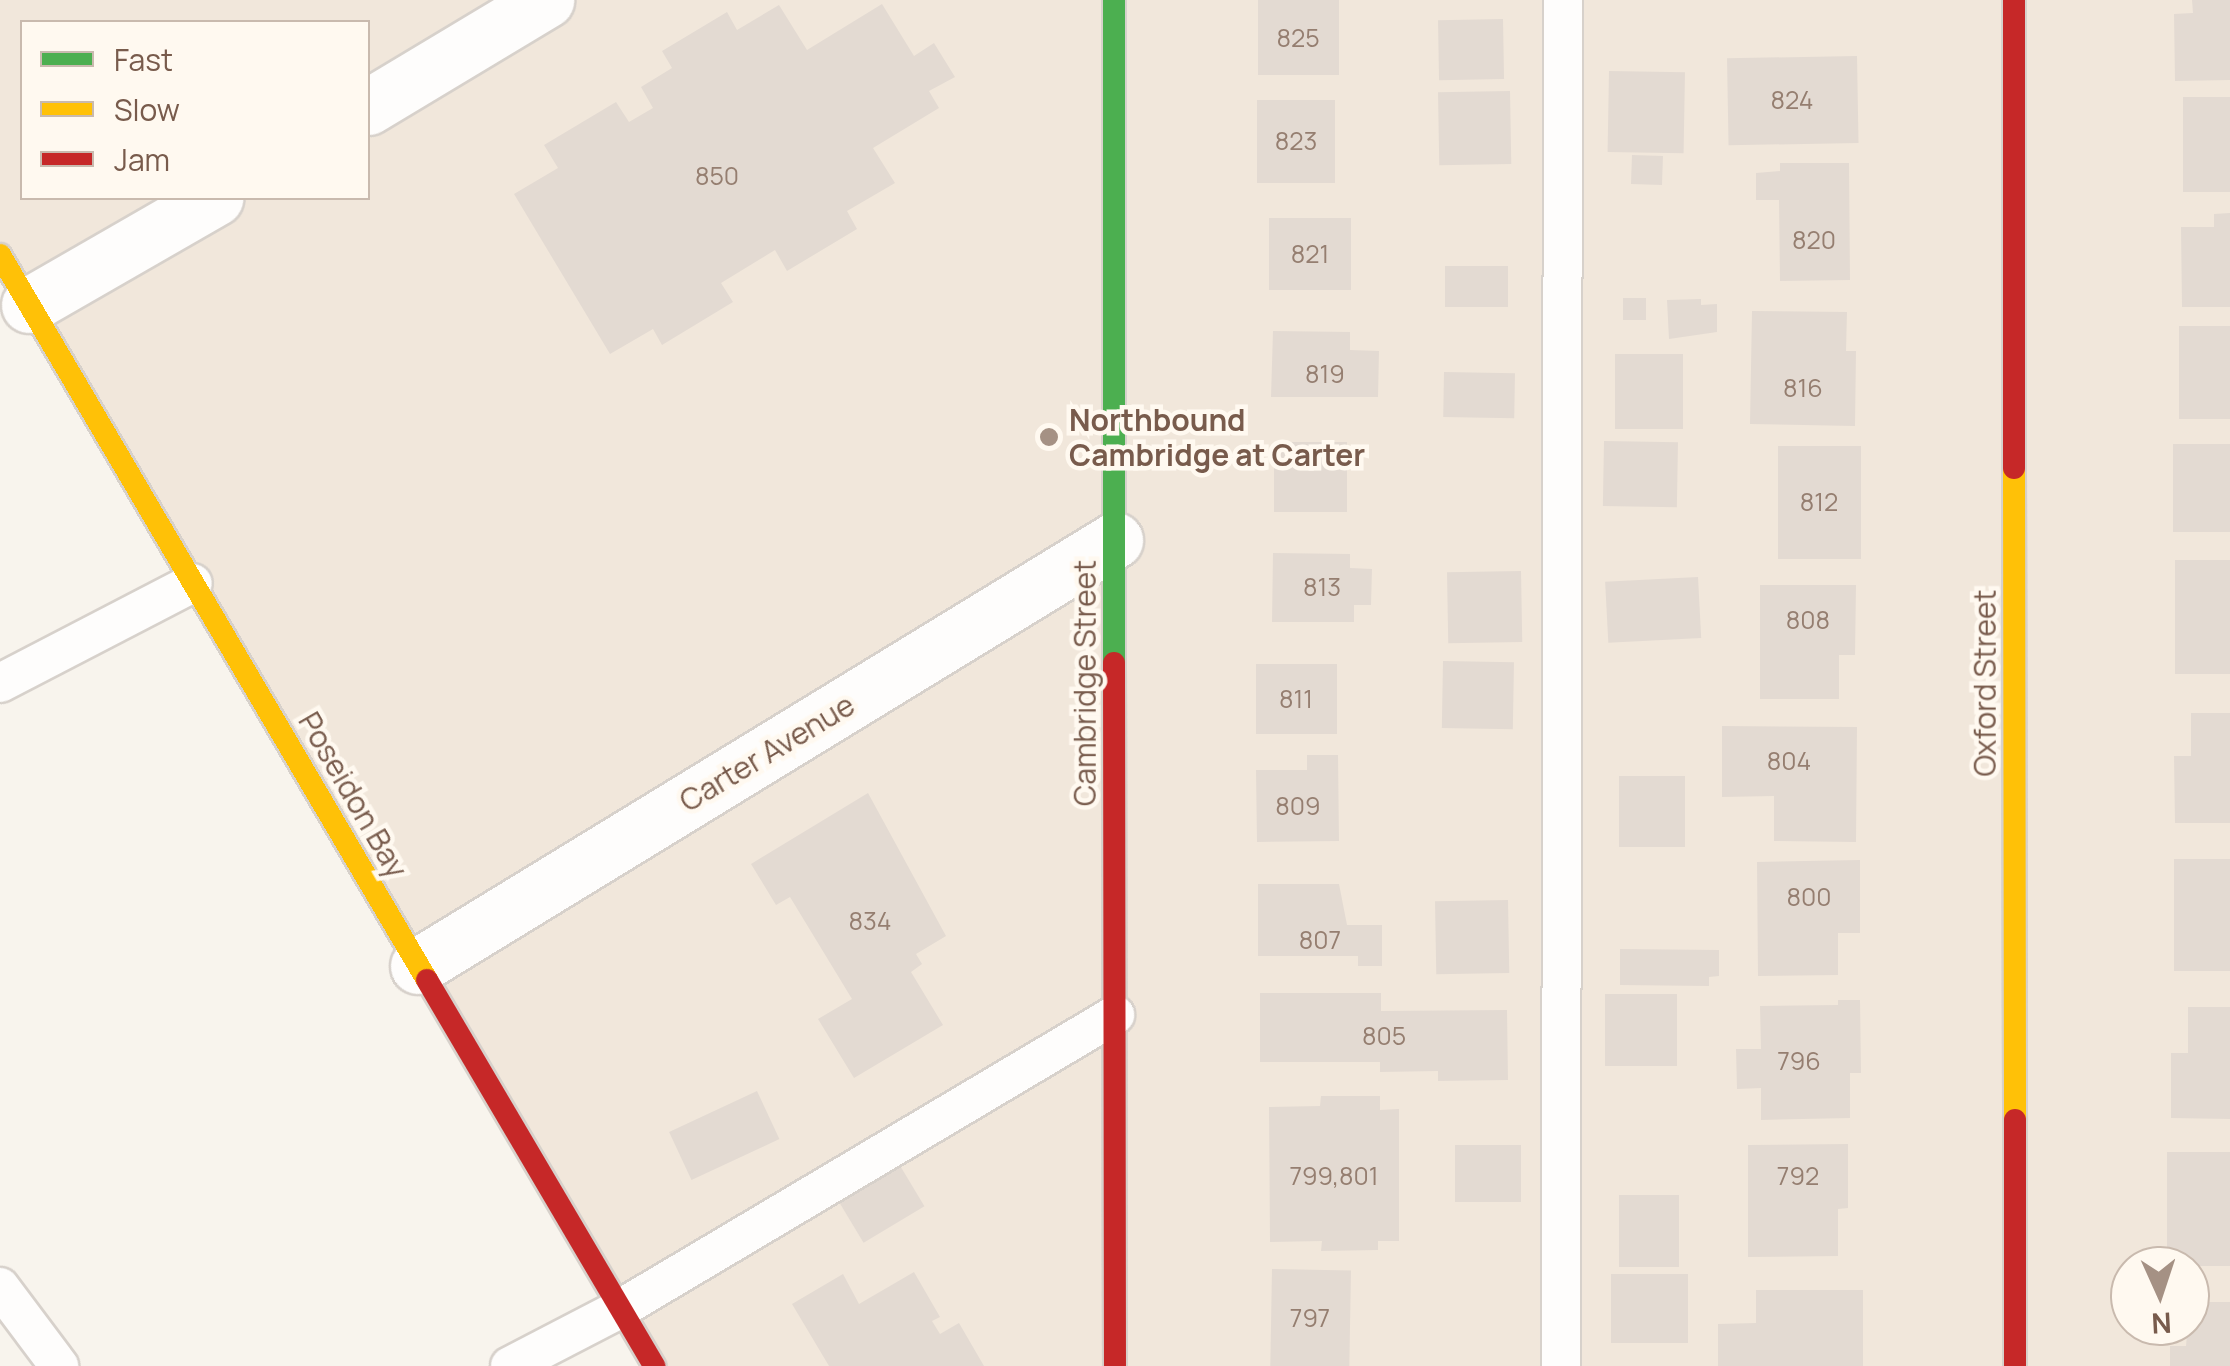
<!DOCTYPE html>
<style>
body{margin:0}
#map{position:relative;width:2230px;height:1366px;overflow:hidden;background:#f8f4ed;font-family:Manrope,sans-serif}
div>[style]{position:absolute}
.residential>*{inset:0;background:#f1e7db}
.building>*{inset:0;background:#e3dad2;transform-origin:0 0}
.roads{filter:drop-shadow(2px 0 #d7d1cb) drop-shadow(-2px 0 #d7d1cb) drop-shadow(0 2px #d7d1cb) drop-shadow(0 -2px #d7d1cb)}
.lane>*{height:38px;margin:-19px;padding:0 19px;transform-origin:19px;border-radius:19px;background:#fefdfc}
.street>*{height:55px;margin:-27.5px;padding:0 27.5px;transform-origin:27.5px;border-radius:27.5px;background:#fefdfc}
.fast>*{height:22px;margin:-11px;padding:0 11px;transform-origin:11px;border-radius:11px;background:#4caf50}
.slow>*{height:22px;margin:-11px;padding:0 11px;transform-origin:11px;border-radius:11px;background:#ffc107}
.jam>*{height:22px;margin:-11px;padding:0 11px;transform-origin:11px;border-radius:11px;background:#c62828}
.dots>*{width:28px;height:28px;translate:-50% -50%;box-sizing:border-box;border:5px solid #fff9f0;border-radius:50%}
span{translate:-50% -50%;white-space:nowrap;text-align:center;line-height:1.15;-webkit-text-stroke:9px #fff9f0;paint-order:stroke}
.number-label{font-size:25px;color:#957e70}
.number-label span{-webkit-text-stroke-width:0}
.poi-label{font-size:30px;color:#785b4c;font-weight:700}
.left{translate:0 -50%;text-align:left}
.street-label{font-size:30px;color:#785b4c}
.legend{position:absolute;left:20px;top:20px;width:350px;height:180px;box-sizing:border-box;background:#fff9f0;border:2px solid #c9baae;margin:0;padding:12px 18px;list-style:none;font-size:30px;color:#785b4c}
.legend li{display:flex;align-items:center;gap:20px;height:50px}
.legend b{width:50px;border:2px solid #c9baae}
.north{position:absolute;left:2110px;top:1246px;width:100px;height:100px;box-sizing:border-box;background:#fff9f0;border:2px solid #c9baae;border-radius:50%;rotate:177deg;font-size:28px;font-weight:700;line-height:40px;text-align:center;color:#785b4c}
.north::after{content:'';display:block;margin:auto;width:35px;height:45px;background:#a59184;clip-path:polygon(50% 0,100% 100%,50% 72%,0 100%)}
</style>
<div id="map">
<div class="residential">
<i style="clip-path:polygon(evenodd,0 0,2230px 0,2230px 1366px,654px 1366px,0 255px,0 0,22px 22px,368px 22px,368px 198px,22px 198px,22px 22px,0 0,2130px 1266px,2190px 1266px,2190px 1326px,2130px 1326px,2130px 1266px)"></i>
</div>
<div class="building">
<i style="left:1258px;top:0;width:81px;height:75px"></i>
<i style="clip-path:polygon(2192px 0,2230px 0,2230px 80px,2175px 81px,2174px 14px,2193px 13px)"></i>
<i style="clip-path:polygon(882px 4px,914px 56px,934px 43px,955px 77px,929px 91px,939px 108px,873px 148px,895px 183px,847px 211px,857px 229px,787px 271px,775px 250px,721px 283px,733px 302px,662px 345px,653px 329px,610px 354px,514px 194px,558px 168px,544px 145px,616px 102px,629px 122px,653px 108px,641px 87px,672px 68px,662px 51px,727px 12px,737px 30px,779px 5px,807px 50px)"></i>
<i style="left:1503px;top:19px;width:60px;height:65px;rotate:89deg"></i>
<i style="left:1857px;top:56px;width:87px;height:130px;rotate:89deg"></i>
<i style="left:1609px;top:71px;width:76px;height:81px;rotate:1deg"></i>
<i style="left:1510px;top:91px;width:73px;height:72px;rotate:89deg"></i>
<i style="left:2183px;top:97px;width:47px;height:95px"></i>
<i style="left:1257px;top:100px;width:78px;height:83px"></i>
<i style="left:1632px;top:155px;width:31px;height:29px;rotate:2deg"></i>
<i style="clip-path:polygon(1780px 163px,1849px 163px,1850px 280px,1780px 281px,1779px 200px,1756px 200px,1756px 173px,1780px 171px)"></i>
<i style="clip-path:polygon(2230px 213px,2230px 307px,2182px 307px,2181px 227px,2214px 227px,2214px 214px)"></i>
<i style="left:1351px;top:218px;width:72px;height:82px;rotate:90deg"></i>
<i style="left:1445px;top:266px;width:63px;height:41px"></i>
<i style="left:1623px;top:298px;width:23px;height:22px"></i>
<i style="clip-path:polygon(1701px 299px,1701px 305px,1717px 304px,1717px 332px,1669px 339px,1667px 300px)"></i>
<i style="clip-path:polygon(1752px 311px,1847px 312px,1846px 351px,1856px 351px,1855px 426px,1750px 424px)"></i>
<i style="left:2230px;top:326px;width:93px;height:51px;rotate:90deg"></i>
<i style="clip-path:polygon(1273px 331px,1350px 332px,1350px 350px,1379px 351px,1378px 397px,1271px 397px)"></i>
<i style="left:1615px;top:354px;width:68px;height:75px"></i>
<i style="left:1444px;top:372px;width:71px;height:45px;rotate:1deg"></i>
<i style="left:1604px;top:441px;width:74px;height:65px;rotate:1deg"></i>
<i style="left:1274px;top:442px;width:73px;height:70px"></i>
<i style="left:2230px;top:444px;width:88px;height:57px;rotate:90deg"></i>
<i style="left:1778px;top:446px;width:83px;height:113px"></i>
<i style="clip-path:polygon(1273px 553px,1350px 554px,1350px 568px,1372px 569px,1371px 605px,1354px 605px,1354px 622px,1272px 622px)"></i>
<i style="left:2175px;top:560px;width:55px;height:114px"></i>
<i style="left:1521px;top:571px;width:71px;height:74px;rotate:89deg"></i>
<i style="left:1698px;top:577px;width:61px;height:93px;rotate:87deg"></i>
<i style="clip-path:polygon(1760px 585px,1856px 585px,1855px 655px,1839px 655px,1839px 699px,1760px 699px)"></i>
<i style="left:1443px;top:661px;width:71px;height:67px;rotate:1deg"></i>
<i style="left:1256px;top:664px;width:81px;height:70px"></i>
<i style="clip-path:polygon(2191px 713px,2230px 713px,2230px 823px,2175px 823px,2174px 756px,2191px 756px)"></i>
<i style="clip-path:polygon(1722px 726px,1857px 727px,1856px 842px,1774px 841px,1774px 796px,1722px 797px)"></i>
<i style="clip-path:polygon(1307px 755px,1338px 755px,1339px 841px,1257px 842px,1256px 770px,1307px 770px)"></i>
<i style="left:1619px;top:776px;width:66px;height:71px"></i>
<i style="clip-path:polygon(868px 793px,946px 936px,916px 954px,922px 964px,911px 972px,943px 1025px,854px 1078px,818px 1019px,852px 999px,790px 897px,776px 905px,751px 864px)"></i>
<i style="left:2174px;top:859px;width:56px;height:112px"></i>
<i style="clip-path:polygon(1860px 860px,1860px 933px,1838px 933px,1838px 975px,1758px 976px,1757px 862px)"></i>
<i style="clip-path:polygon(1258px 884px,1339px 884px,1347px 925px,1382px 925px,1382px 966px,1358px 966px,1358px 956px,1258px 956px)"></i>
<i style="left:1508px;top:900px;width:73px;height:73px;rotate:89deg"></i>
<i style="clip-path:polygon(1620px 949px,1719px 950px,1719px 976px,1709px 977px,1709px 986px,1620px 985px)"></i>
<i style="clip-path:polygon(1260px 993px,1381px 993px,1381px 1011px,1507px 1010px,1508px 1080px,1438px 1081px,1438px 1071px,1380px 1072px,1380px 1062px,1260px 1062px)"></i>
<i style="left:1677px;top:994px;width:72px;height:72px;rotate:90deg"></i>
<i style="clip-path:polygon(1838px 1000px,1860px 1000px,1861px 1073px,1850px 1073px,1850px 1118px,1761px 1120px,1761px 1088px,1737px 1089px,1736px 1049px,1761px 1049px,1760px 1006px,1838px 1005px)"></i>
<i style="clip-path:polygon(2188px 1007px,2230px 1007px,2230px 1119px,2171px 1118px,2171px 1053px,2188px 1053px)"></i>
<i style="left:757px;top:1091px;width:53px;height:97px;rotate:65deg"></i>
<i style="clip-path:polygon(1321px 1096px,1380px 1096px,1380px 1110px,1399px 1109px,1399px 1241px,1378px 1241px,1378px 1250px,1321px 1251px,1322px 1241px,1270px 1242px,1269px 1107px,1320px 1106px)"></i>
<i style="clip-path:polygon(1848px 1144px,1848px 1208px,1838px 1209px,1838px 1256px,1748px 1257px,1748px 1145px)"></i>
<i style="left:1455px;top:1145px;width:66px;height:57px"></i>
<i style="left:2167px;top:1152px;width:63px;height:114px"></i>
<i style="left:893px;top:1154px;width:61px;height:71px;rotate:59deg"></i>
<i style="left:1619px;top:1195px;width:60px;height:72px"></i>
<i style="left:1272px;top:1269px;width:79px;height:97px;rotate:1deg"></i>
<i style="clip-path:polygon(914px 1272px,940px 1317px,932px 1321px,940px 1334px,959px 1323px,984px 1366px,829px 1366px,792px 1304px,843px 1274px,859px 1304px)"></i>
<i style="left:1688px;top:1274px;width:69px;height:77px;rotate:90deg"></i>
<i style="clip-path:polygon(1756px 1290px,1863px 1290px,1863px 1366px,1718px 1366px,1718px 1324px,1756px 1323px)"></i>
<i style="clip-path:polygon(2190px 1302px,2230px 1302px,2230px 1366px,2170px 1366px,2170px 1346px,2186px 1346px)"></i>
</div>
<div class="roads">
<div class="lane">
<i style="left:0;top:683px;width:217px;rotate:-27.4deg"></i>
<i style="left:0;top:1287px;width:99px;rotate:53.2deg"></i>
<i style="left:510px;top:1366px;width:124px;rotate:-27.4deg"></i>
<i style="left:620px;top:1309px;width:576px;rotate:-30.71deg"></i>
<i style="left:1561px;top:1366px;width:1366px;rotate:-89.92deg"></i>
</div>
<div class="street">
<i style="left:368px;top:107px;width:208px;rotate:-31deg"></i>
<i style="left:29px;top:305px;width:215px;rotate:-29.9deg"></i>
<i style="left:418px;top:966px;width:817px;rotate:-31.43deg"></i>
</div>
<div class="fast">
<i style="left:1114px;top:0;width:663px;rotate:90deg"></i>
</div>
<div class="slow">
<i style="left:0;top:255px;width:841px;rotate:59.5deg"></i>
<i style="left:2014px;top:468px;width:652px;rotate:89.91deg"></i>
</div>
<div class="jam">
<i style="left:2014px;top:0;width:468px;rotate:90deg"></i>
<i style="left:1114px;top:663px;width:703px;rotate:89.92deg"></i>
<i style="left:427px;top:980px;width:448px;rotate:59.5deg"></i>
<i style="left:2015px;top:1120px;width:246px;rotate:90deg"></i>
</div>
</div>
<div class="dots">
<i style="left:1049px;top:437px;background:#a59184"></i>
</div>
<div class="number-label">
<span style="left:1298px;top:38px">825</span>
<span style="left:1792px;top:100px">824</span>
<span style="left:1296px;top:141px">823</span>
<span style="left:717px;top:176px">850</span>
<span style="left:1814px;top:240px">820</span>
<span style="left:1310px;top:254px">821</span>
<span style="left:1325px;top:374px">819</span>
<span style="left:1803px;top:388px">816</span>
<span style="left:1819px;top:502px">812</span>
<span style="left:1322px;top:587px">813</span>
<span style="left:1808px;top:620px">808</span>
<span style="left:1296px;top:699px">811</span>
<span style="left:1789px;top:761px">804</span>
<span style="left:1298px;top:806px">809</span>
<span style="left:1809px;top:897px">800</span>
<span style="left:870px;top:921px">834</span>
<span style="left:1320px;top:940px">807</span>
<span style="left:1384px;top:1036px">805</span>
<span style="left:1799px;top:1061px">796</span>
<span style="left:1334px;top:1176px">799,801</span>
<span style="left:1798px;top:1176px">792</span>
<span style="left:1310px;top:1318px">797</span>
</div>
<div class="poi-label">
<span class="left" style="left:1069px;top:437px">Northbound<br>Cambridge at Carter</span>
</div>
<div class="street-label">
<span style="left:1085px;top:683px;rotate:-90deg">Cambridge Street</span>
<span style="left:1985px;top:683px;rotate:-90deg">Oxford Street</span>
<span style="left:767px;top:753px;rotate:-31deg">Carter Avenue</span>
<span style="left:353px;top:795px;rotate:60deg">Poseidon Bay</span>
</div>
<ul class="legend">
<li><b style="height:12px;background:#4caf50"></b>Fast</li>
<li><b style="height:12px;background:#ffc107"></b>Slow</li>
<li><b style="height:12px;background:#c62828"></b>Jam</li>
</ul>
<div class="north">N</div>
</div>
